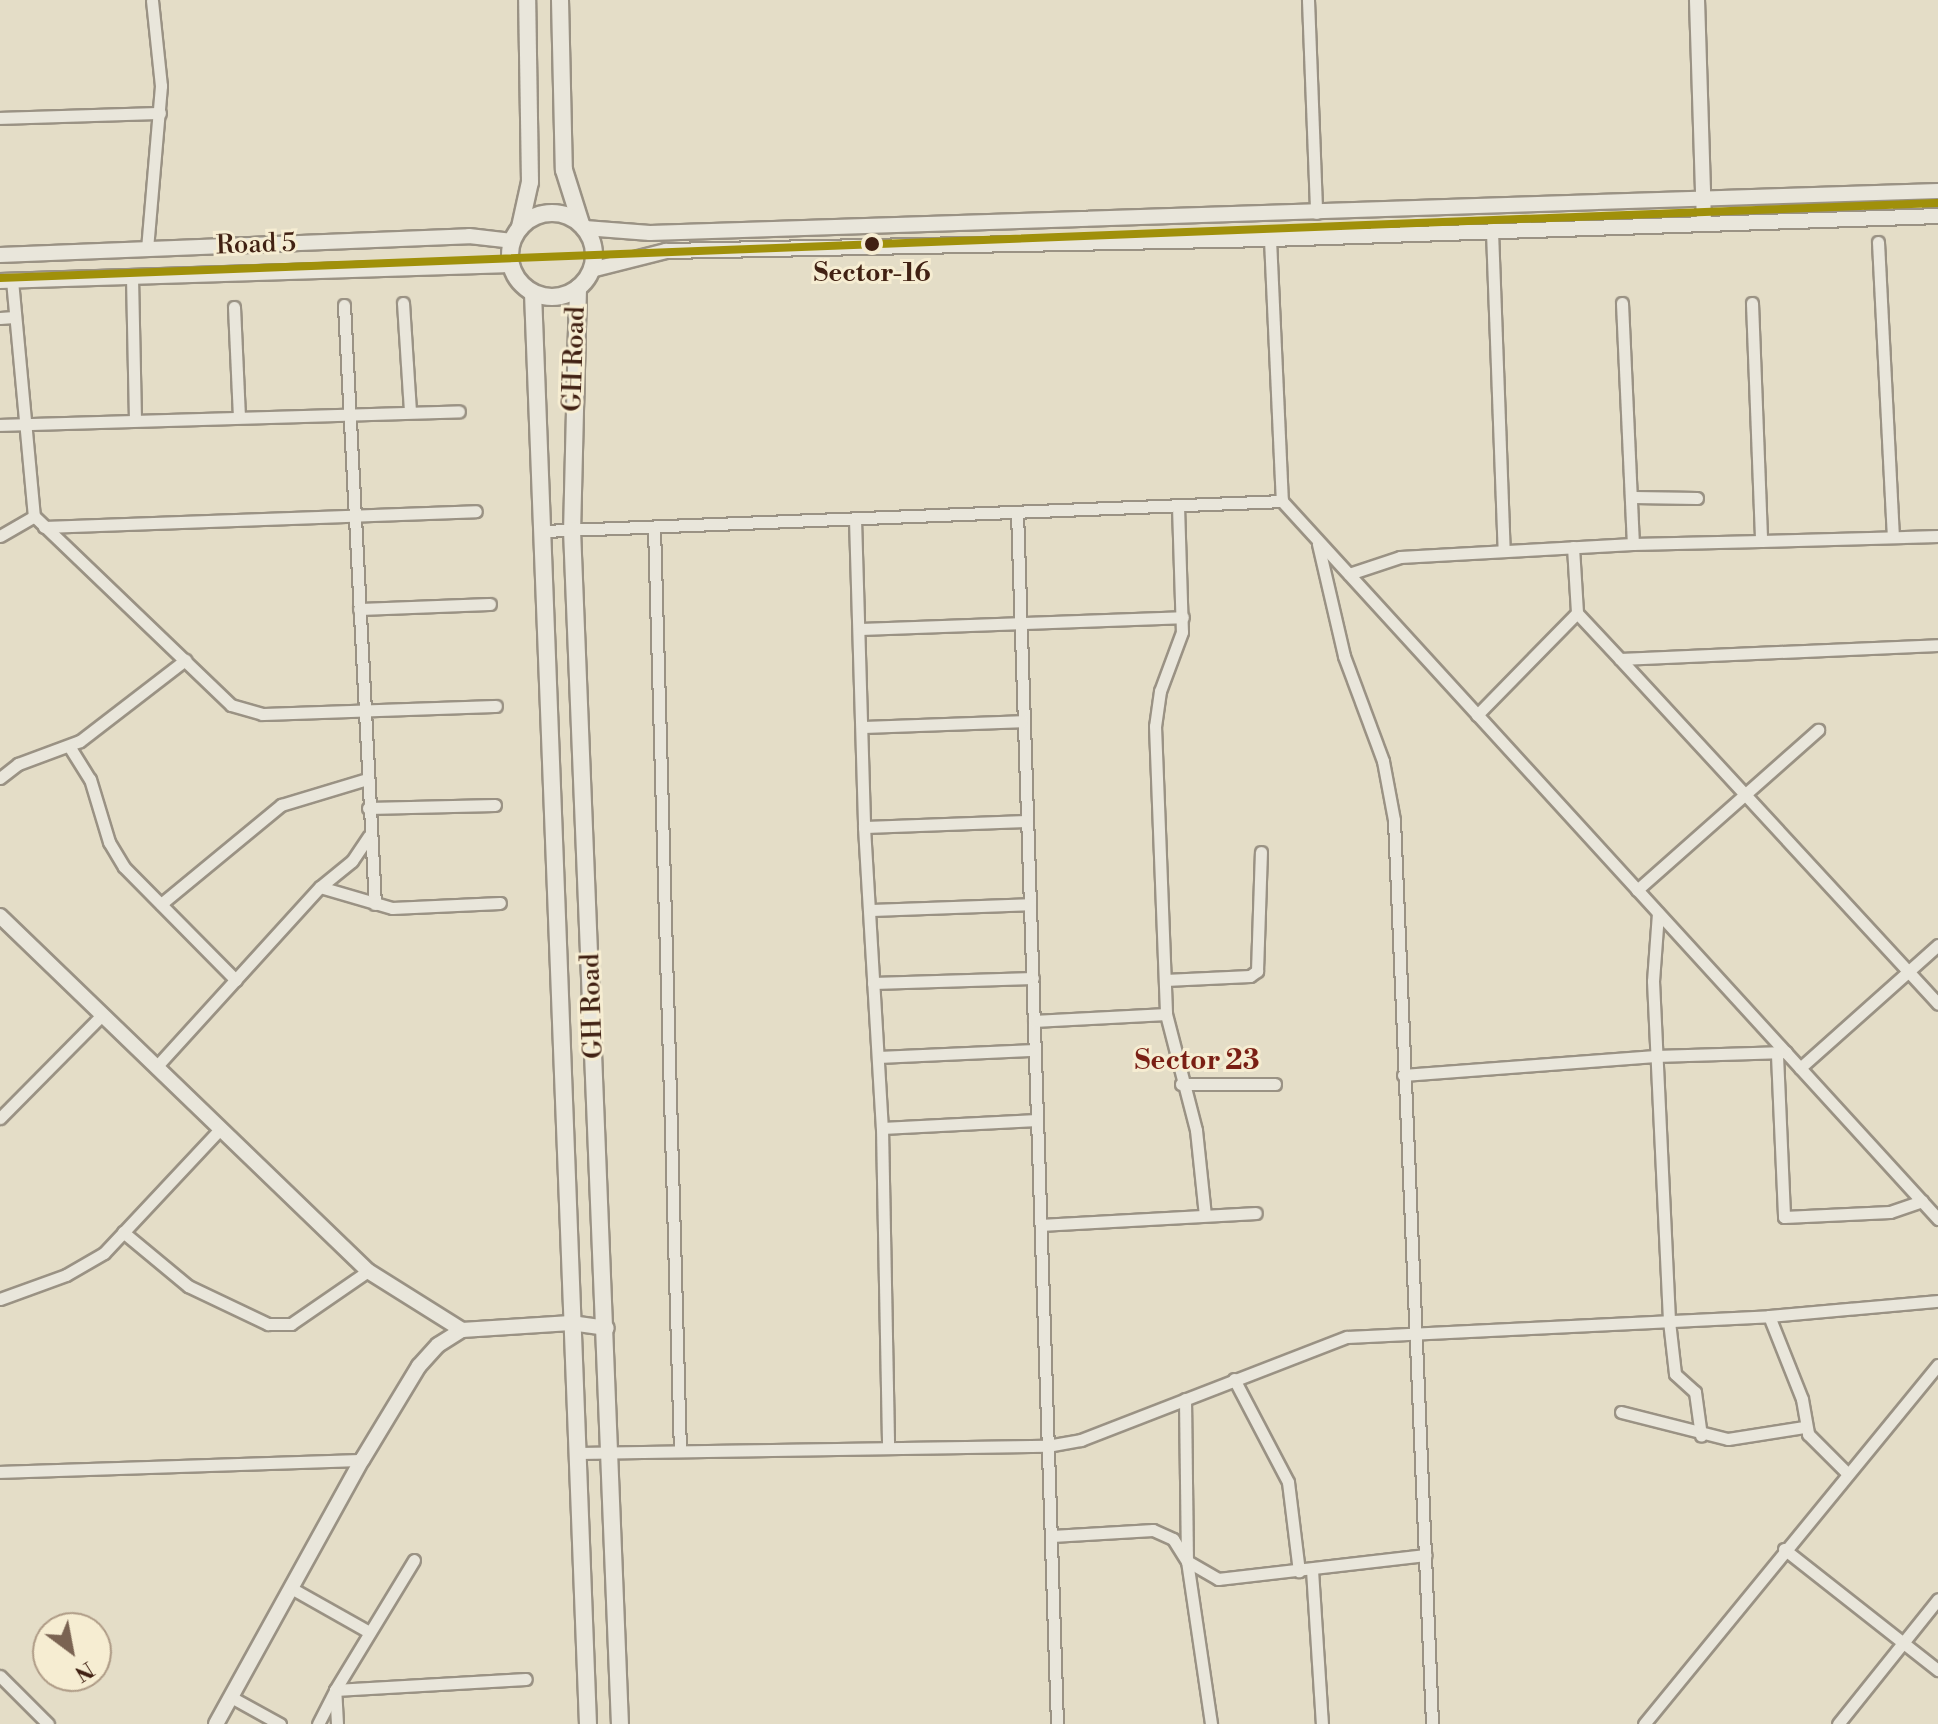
<!DOCTYPE html>
<style>
body{margin:0}
#map{position:relative;width:1938px;height:1724px;overflow:hidden;background:#e4ddc7;font-family:"Libre Bodoni",serif}
div>[style]{position:absolute}
.roads{filter:drop-shadow(2px 0 #9a9284) drop-shadow(-2px 0 #9a9284) drop-shadow(0 2px #9a9284) drop-shadow(0 -2px #9a9284)}
.minor>*{height:11px;margin:-5.5px;padding:0 5.5px;transform-origin:5.5px;border-radius:5.5px;background:#e9e6db}
.tertiary>*{height:14px;margin:-7px;padding:0 7px;transform-origin:7px;border-radius:7px;background:#e9e6db}
.secondary>*{height:16px;margin:-8px;padding:0 8px;transform-origin:8px;border-radius:8px;background:#e9e6db}
.secondary>.ring{margin:-8px;padding:0;box-sizing:content-box;background:none;border:16px solid #e9e6db;border-radius:50%}
.metro-1>*{height:8px;margin:-4px;padding:0 4px;transform-origin:4px;border-radius:4px;background:#a0900a}
.dots>*{width:22px;height:22px;translate:-50% -50%;box-sizing:border-box;border:4px solid #f6edd2;border-radius:50%}
span{translate:-50% -50%;white-space:nowrap;text-align:center;line-height:1.15;-webkit-text-stroke:6px #f6edd2;paint-order:stroke}
.street-label{font-size:26px;color:#412113}
.stop-label{font-size:26px;color:#412113;font-weight:700}
.neighbourhood-label{font-size:28px;color:#7a1f14;font-weight:700}
.north{position:absolute;left:32px;top:1612px;width:80px;height:80px;box-sizing:border-box;background:#f6edd2;border:2px solid #ae9b86;border-radius:50%;rotate:148deg;font-size:22px;font-weight:700;line-height:32px;text-align:center;color:#412113}
.north::after{content:'';display:block;margin:auto;width:28px;height:36px;background:#7a6352;clip-path:polygon(50% 0,100% 100%,50% 72%,0 100%)}
</style>
<div id="map">
<div class="roads">
<div class="minor">
<i style="left:1308px;top:0;width:213px;rotate:87.8deg"></i>
<i style="left:0;top:118px;width:160px;rotate:-1.8deg"></i>
<i style="left:1492px;top:231px;width:320px;rotate:87.9deg"></i>
<i style="left:1270px;top:239px;width:262px;rotate:87.4deg"></i>
<i style="left:1282px;top:501px;width:973px;rotate:47.58deg"></i>
<i style="left:1878px;top:242px;width:293px;rotate:87.1deg"></i>
<i style="left:147px;top:249px;width:164px;rotate:-85.1deg"></i>
<i style="left:161px;top:86px;width:86px;rotate:-96deg"></i>
<i style="left:132px;top:277px;width:141px;rotate:88.8deg"></i>
<i style="left:12px;top:280px;width:237px;rotate:84.7deg"></i>
<i style="left:34px;top:516px;width:273px;rotate:43.8deg"></i>
<i style="left:231px;top:705px;width:32px;rotate:16deg"></i>
<i style="left:262px;top:714px;width:234px;rotate:-2deg"></i>
<i style="left:403px;top:303px;width:109px;rotate:86.3deg"></i>
<i style="left:1622px;top:303px;width:241px;rotate:87.4deg"></i>
<i style="left:1633px;top:544px;width:128px;rotate:-1.3deg"></i>
<i style="left:1752px;top:303px;width:238px;rotate:87.8deg"></i>
<i style="left:1761px;top:541px;width:177px;rotate:-1.6deg"></i>
<i style="left:344px;top:305px;width:600px;rotate:87.04deg"></i>
<i style="left:234px;top:307px;width:109px;rotate:87.4deg"></i>
<i style="left:0;top:318px;width:14px;rotate:-4deg"></i>
<i style="left:0;top:425px;width:459px;rotate:-1.7deg"></i>
<i style="left:1634px;top:497px;width:63px;rotate:0.9deg"></i>
<i style="left:1178px;top:506px;width:126px;rotate:88.2deg"></i>
<i style="left:1182px;top:632px;width:63px;rotate:110.4deg"></i>
<i style="left:1160px;top:691px;width:35px;rotate:98deg"></i>
<i style="left:1155px;top:726px;width:288px;rotate:87.8deg"></i>
<i style="left:1166px;top:1014px;width:120px;rotate:75.5deg"></i>
<i style="left:1196px;top:1130px;width:85px;rotate:84deg"></i>
<i style="left:1017px;top:512px;width:1213px;rotate:88.11deg"></i>
<i style="left:855px;top:519px;width:308px;rotate:88.3deg"></i>
<i style="left:864px;top:827px;width:302px;rotate:86.6deg"></i>
<i style="left:882px;top:1128px;width:155px;rotate:-3deg"></i>
<i style="left:44px;top:527px;width:432px;rotate:-2.1deg"></i>
<i style="left:654px;top:527px;width:924px;rotate:88.39deg"></i>
<i style="left:543px;top:531px;width:740px;rotate:-2.32deg"></i>
<i style="left:0;top:536px;width:39px;rotate:-30deg"></i>
<i style="left:1318px;top:544px;width:115px;rotate:76.9deg"></i>
<i style="left:1344px;top:656px;width:112px;rotate:69.6deg"></i>
<i style="left:1383px;top:761px;width:60px;rotate:79.4deg"></i>
<i style="left:1394px;top:820px;width:905px;rotate:87.59deg"></i>
<i style="left:1573px;top:547px;width:66px;rotate:86.5deg"></i>
<i style="left:1577px;top:613px;width:63px;rotate:46.9deg"></i>
<i style="left:1620px;top:659px;width:318px;rotate:-2.5deg"></i>
<i style="left:1349px;top:574px;width:54px;rotate:-18.4deg"></i>
<i style="left:1400px;top:557px;width:233px;rotate:-3.2deg"></i>
<i style="left:359px;top:609px;width:131px;rotate:-2.2deg"></i>
<i style="left:859px;top:629px;width:324px;rotate:-2.1deg"></i>
<i style="left:1620px;top:659px;width:469px;rotate:47.3deg"></i>
<i style="left:1477px;top:715px;width:143px;rotate:-45.6deg"></i>
<i style="left:862px;top:727px;width:160px;rotate:-2.1deg"></i>
<i style="left:69px;top:746px;width:39px;rotate:58deg"></i>
<i style="left:90px;top:779px;width:66px;rotate:73.2deg"></i>
<i style="left:109px;top:842px;width:29px;rotate:59deg"></i>
<i style="left:124px;top:867px;width:159px;rotate:45.3deg"></i>
<i style="left:0;top:778px;width:23px;rotate:-38deg"></i>
<i style="left:18px;top:764px;width:66px;rotate:-20.4deg"></i>
<i style="left:80px;top:741px;width:133px;rotate:-37.6deg"></i>
<i style="left:368px;top:808px;width:127px;rotate:-1.4deg"></i>
<i style="left:864px;top:827px;width:163px;rotate:-2.1deg"></i>
<i style="left:320px;top:887px;width:75px;rotate:16.3deg"></i>
<i style="left:392px;top:908px;width:108px;rotate:-2.7deg"></i>
<i style="left:1637px;top:890px;width:242px;rotate:-41.5deg"></i>
<i style="left:161px;top:904px;width:156px;rotate:-39.5deg"></i>
<i style="left:281px;top:805px;width:90px;rotate:-16.8deg"></i>
<i style="left:870px;top:910px;width:160px;rotate:-2.1deg"></i>
<i style="left:1658px;top:913px;width:68px;rotate:94.2deg"></i>
<i style="left:1653px;top:981px;width:340px;rotate:87.3deg"></i>
<i style="left:1669px;top:1321px;width:53px;rotate:83.5deg"></i>
<i style="left:1675px;top:1374px;width:27px;rotate:42deg"></i>
<i style="left:1695px;top:1392px;width:44px;rotate:82.2deg"></i>
<i style="left:1165px;top:980px;width:85px;rotate:-2.7deg"></i>
<i style="left:1250px;top:976px;width:9px;rotate:-36deg"></i>
<i style="left:1257px;top:971px;width:119px;rotate:-88.1deg"></i>
<i style="left:873px;top:983px;width:160px;rotate:-1.8deg"></i>
<i style="left:1034px;top:1021px;width:132px;rotate:-3deg"></i>
<i style="left:1777px;top:1055px;width:162px;rotate:87.5deg"></i>
<i style="left:1784px;top:1217px;width:106px;rotate:-2.7deg"></i>
<i style="left:1890px;top:1212px;width:34px;rotate:-19deg"></i>
<i style="left:878px;top:1057px;width:157px;rotate:-2.6deg"></i>
<i style="left:157px;top:1066px;width:242px;rotate:-47.7deg"></i>
<i style="left:320px;top:887px;width:41px;rotate:-39.1deg"></i>
<i style="left:352px;top:861px;width:30px;rotate:-56deg"></i>
<i style="left:1800px;top:1068px;width:185px;rotate:-41.7deg"></i>
<i style="left:1403px;top:1075px;width:253px;rotate:-4.3deg"></i>
<i style="left:1655px;top:1056px;width:131px;rotate:-1.7deg"></i>
<i style="left:1181px;top:1084px;width:94px"></i>
<i style="left:0;top:1118px;width:146px;rotate:-45.3deg"></i>
<i style="left:882px;top:1128px;width:320px;rotate:88.9deg"></i>
<i style="left:1041px;top:1225px;width:215px;rotate:-3.2deg"></i>
<i style="left:123px;top:1232px;width:85px;rotate:39.7deg"></i>
<i style="left:188px;top:1286px;width:89px;rotate:25.4deg"></i>
<i style="left:268px;top:1324px;width:23px"></i>
<i style="left:291px;top:1324px;width:93px;rotate:-34.5deg"></i>
<i style="left:0;top:1299px;width:70px;rotate:-20deg"></i>
<i style="left:66px;top:1275px;width:44px;rotate:-30.1deg"></i>
<i style="left:104px;top:1253px;width:171px;rotate:-46.9deg"></i>
<i style="left:1769px;top:1316px;width:89px;rotate:68.3deg"></i>
<i style="left:1802px;top:1399px;width:36px;rotate:80deg"></i>
<i style="left:1808px;top:1434px;width:55px;rotate:45deg"></i>
<i style="left:1234px;top:1379px;width:116px;rotate:62.3deg"></i>
<i style="left:1288px;top:1482px;width:90px;rotate:83deg"></i>
<i style="left:1185px;top:1399px;width:162px;rotate:89.3deg"></i>
<i style="left:1187px;top:1561px;width:165px;rotate:81.6deg"></i>
<i style="left:1621px;top:1412px;width:110px;rotate:14.2deg"></i>
<i style="left:1728px;top:1439px;width:77px;rotate:-9deg"></i>
<i style="left:578px;top:1453px;width:469px;rotate:-0.9deg"></i>
<i style="left:1047px;top:1446px;width:35px;rotate:-10deg"></i>
<i style="left:1081px;top:1440px;width:285px;rotate:-21.2deg"></i>
<i style="left:1347px;top:1337px;width:423px;rotate:-2.8deg"></i>
<i style="left:1769px;top:1316px;width:170px;rotate:-5.1deg"></i>
<i style="left:0;top:1472px;width:362px;rotate:-1.9deg"></i>
<i style="left:1052px;top:1536px;width:101px;rotate:-3.4deg"></i>
<i style="left:1153px;top:1530px;width:22px;rotate:24deg"></i>
<i style="left:1173px;top:1539px;width:26px;rotate:58deg"></i>
<i style="left:1187px;top:1561px;width:36px;rotate:30deg"></i>
<i style="left:1218px;top:1579px;width:209px;rotate:-6.6deg"></i>
<i style="left:1784px;top:1549px;width:196px;rotate:38.2deg"></i>
<i style="left:1312px;top:1570px;width:154px;rotate:86.3deg"></i>
<i style="left:291px;top:1588px;width:90px;rotate:29.4deg"></i>
<i style="left:0;top:1676px;width:68px;rotate:45deg"></i>
<i style="left:231px;top:1697px;width:56px;rotate:28.9deg"></i>
<i style="left:318px;top:1724px;width:38px;rotate:-63deg"></i>
<i style="left:335px;top:1690px;width:191px;rotate:-3.3deg"></i>
<i style="left:337px;top:1724px;width:34px;rotate:-93deg"></i>
<i style="left:335px;top:1690px;width:152px;rotate:-58.7deg"></i>
<i style="left:1644px;top:1724px;width:464px;rotate:-50.7deg"></i>
<i style="left:1838px;top:1724px;width:160px;rotate:-51.3deg"></i>
</div>
<div class="tertiary">
<i style="left:1697px;top:0;width:223px;rotate:88.2deg"></i>
<i style="left:585px;top:228px;width:65px;rotate:4.4deg"></i>
<i style="left:650px;top:233px;width:1289px;rotate:-1.87deg"></i>
<i style="left:0;top:255px;width:469px;rotate:-2.3deg"></i>
<i style="left:469px;top:236px;width:43px;rotate:6.6deg"></i>
<i style="left:591px;top:270px;width:77px;rotate:-14.2deg"></i>
<i style="left:666px;top:251px;width:604px;rotate:-1.14deg"></i>
<i style="left:1270px;top:239px;width:668px;rotate:-1.97deg"></i>
<i style="left:0;top:281px;width:510px;rotate:-1.8deg"></i>
<i style="left:0;top:916px;width:511px;rotate:43.97deg"></i>
<i style="left:368px;top:1271px;width:111px;rotate:32.1deg"></i>
<i style="left:216px;top:1724px;width:302px;rotate:-61.1deg"></i>
<i style="left:362px;top:1460px;width:110px;rotate:-58.8deg"></i>
<i style="left:419px;top:1366px;width:28px;rotate:-48deg"></i>
<i style="left:438px;top:1345px;width:28px;rotate:-32deg"></i>
<i style="left:462px;top:1330px;width:109px;rotate:-3.7deg"></i>
<i style="left:571px;top:1323px;width:36px;rotate:8deg"></i>
</div>
<div class="secondary">
<i style="left:560px;top:0;width:170px;rotate:88.7deg"></i>
<i style="left:564px;top:170px;width:57px;rotate:72.5deg"></i>
<i class="ring" style="left:510px;top:213px;width:68px;height:68px"></i>
<i style="left:520px;top:227px;width:46px;rotate:-77.5deg"></i>
<i style="left:530px;top:182px;width:182px;rotate:-90.9deg"></i>
<i style="left:578px;top:288px;width:242px;rotate:91.4deg"></i>
<i style="left:572px;top:530px;width:1195px;rotate:87.7deg"></i>
<i style="left:533px;top:293px;width:1432px;rotate:87.8deg"></i>
</div>
</div>
<div class="metro-1">
<i style="left:0;top:278px;width:1939px;rotate:-2.22deg"></i>
</div>
<div class="dots">
<i style="left:872px;top:244px;background:#412113"></i>
</div>
<div class="street-label">
<span style="left:256px;top:245px;rotate:-2deg">Road 5</span>
<span style="left:575px;top:359px;rotate:-88deg">GH Road</span>
<span style="left:593px;top:1006px;rotate:-92deg">GH Road</span>
</div>
<div class="stop-label">
<span style="left:872px;top:274px">Sector-16</span>
</div>
<div class="neighbourhood-label">
<span style="left:1197px;top:1061px">Sector 23</span>
</div>
<div class="north">N</div>
</div>
